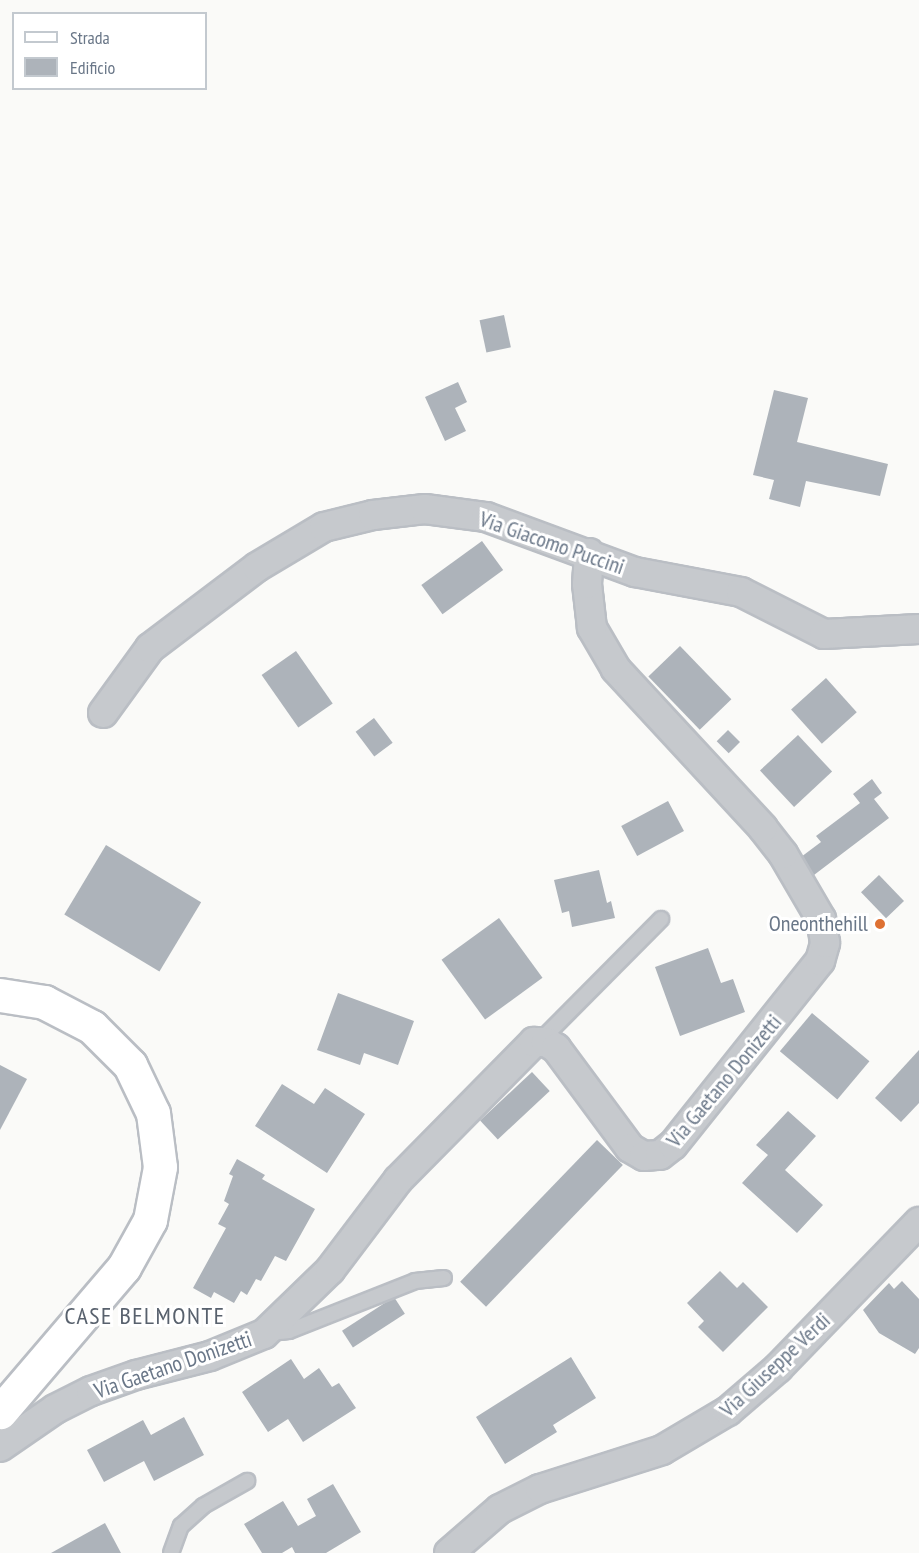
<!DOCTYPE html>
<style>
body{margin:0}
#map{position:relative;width:919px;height:1553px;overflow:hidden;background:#fafaf8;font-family:"PT Sans Narrow",sans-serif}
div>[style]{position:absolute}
.building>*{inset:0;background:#adb3ba;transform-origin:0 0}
.roads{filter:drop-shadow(2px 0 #babec4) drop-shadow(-2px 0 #babec4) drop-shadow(0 2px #babec4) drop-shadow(0 -2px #babec4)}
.service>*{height:14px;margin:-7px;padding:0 7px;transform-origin:7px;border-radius:7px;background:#c6c9cd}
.minor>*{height:28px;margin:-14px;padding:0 14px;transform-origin:14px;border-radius:14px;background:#c6c9cd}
.secondary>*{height:33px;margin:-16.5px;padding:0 16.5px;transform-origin:16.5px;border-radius:16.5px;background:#fff}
.dots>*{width:16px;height:16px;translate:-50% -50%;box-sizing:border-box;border:3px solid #fff;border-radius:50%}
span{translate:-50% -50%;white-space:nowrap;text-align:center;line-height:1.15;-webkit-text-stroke:6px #fff;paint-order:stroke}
.street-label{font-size:22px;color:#6a7788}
.poi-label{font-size:22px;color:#6a7788}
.right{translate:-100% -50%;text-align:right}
.neighbourhood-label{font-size:24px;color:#58616d;letter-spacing:1.5px}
.legend{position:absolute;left:12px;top:12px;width:195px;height:78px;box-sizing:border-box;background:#fff;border:2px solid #c3c9cf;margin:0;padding:8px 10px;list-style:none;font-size:18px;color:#6a7788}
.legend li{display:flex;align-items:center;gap:12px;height:30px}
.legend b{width:30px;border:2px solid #c3c9cf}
</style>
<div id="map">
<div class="building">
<i style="left:504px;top:315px;width:33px;height:25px;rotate:78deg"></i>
<i style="clip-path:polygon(458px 382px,467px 402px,455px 408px,466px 431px,445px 441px,425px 397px)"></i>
<i style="clip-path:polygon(774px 390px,808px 398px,797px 442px,888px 464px,880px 496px,806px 481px,800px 507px,769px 499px,774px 480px,753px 475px)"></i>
<i style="left:482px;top:541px;width:36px;height:75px;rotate:54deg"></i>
<i style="left:680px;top:646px;width:74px;height:44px;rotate:46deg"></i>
<i style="left:296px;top:651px;width:64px;height:42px;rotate:55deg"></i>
<i style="left:826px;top:678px;width:46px;height:47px;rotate:48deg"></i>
<i style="left:374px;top:718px;width:31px;height:23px;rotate:53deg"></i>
<i style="left:728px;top:730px;width:17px;height:16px;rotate:45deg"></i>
<i style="left:798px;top:735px;width:50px;height:52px;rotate:47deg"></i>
<i style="clip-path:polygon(872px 779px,882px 793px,874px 799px,889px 818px,814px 875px,801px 857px,821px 842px,816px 836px,860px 803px,853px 794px)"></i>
<i style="left:668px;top:801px;width:34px;height:53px;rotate:62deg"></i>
<i style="left:106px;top:845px;width:111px;height:81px;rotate:31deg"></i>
<i style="clip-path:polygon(599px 870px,607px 903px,611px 901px,615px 918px,572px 927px,569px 911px,562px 913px,554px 880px)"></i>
<i style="left:879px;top:875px;width:36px;height:25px;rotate:46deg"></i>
<i style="left:499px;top:918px;width:74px;height:71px;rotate:54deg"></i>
<i style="clip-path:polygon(708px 948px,721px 983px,733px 979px,745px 1012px,680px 1036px,655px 967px)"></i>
<i style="clip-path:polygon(338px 993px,414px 1021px,398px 1065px,364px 1053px,360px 1065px,317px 1050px)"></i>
<i style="left:812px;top:1013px;width:75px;height:50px;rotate:40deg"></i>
<i style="clip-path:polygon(919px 1050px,919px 1103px,901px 1122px,875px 1098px)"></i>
<i style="clip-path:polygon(0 1065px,27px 1079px,0 1130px)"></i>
<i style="left:532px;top:1072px;width:26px;height:71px;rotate:47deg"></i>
<i style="clip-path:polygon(282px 1084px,314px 1104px,325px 1088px,365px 1114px,327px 1173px,255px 1126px)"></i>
<i style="clip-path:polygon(788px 1111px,816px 1136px,785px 1170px,823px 1205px,797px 1233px,742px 1183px,768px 1155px,756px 1145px)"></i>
<i style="left:597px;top:1140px;width:36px;height:197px;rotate:44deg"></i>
<i style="clip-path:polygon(237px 1159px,265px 1175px,262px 1179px,315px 1209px,286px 1261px,275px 1256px,261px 1281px,256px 1279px,247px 1295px,241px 1291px,234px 1303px,214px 1292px,211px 1298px,193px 1288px,226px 1228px,218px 1224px,229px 1204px,224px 1201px,233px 1176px,229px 1174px)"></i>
<i style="clip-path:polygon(720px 1271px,737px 1288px,743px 1282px,768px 1307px,723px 1352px,698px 1327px,704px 1321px,687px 1303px)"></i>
<i style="clip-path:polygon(902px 1281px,919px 1299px,919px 1348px,915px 1354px,879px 1333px,863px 1310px,889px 1283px,894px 1289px)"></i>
<i style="left:394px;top:1297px;width:20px;height:62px;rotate:57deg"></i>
<i style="clip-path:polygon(571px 1357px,596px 1398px,553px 1425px,557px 1432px,505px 1464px,476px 1417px)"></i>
<i style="clip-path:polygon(291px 1359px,304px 1379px,319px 1368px,332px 1387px,339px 1383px,356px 1408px,303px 1442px,288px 1419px,268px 1432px,242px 1392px)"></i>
<i style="clip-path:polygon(184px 1417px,204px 1455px,154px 1481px,144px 1461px,104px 1482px,87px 1450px,143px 1420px,151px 1435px)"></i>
<i style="clip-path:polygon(333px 1484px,361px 1532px,326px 1553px,295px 1553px,292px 1547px,282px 1553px,262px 1553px,244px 1524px,283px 1501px,298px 1526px,316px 1516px,307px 1499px)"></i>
<i style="clip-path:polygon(105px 1523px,121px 1553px,51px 1553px)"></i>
</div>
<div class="roads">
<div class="service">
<i style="left:540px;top:1041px;width:172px;rotate:-45.2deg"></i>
<i style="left:270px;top:1333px;width:19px;rotate:-6deg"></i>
<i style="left:289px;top:1331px;width:136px;rotate:-21.6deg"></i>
<i style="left:415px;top:1281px;width:29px;rotate:-6deg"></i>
<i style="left:171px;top:1553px;width:29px;rotate:-70deg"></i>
<i style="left:181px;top:1526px;width:30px;rotate:-42deg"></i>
<i style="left:203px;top:1506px;width:51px;rotate:-29.6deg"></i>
</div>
<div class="minor">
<i style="left:103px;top:713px;width:80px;rotate:-54.1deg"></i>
<i style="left:150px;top:648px;width:134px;rotate:-37.1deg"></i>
<i style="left:257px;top:567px;width:78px;rotate:-30.8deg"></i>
<i style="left:324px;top:527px;width:50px;rotate:-13.8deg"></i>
<i style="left:373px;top:515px;width:52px;rotate:-6.6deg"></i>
<i style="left:425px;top:509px;width:62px;rotate:7.5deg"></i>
<i style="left:486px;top:517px;width:159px;rotate:20.3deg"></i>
<i style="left:635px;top:572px;width:108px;rotate:10.7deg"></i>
<i style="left:741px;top:592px;width:93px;rotate:26.8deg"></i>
<i style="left:824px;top:634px;width:95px;rotate:-3deg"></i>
<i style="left:0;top:1447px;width:67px;rotate:-34.6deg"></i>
<i style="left:55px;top:1409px;width:40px;rotate:-26.6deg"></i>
<i style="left:91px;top:1391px;width:48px;rotate:-19.6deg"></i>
<i style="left:136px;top:1375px;width:76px;rotate:-14.4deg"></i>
<i style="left:210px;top:1356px;width:58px;rotate:-22.2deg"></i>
<i style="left:264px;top:1334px;width:92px;rotate:-44.1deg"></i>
<i style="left:330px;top:1270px;width:113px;rotate:-52.9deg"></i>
<i style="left:398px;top:1180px;width:194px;rotate:-45.4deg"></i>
<i style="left:534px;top:1042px;width:12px"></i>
<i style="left:546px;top:1042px;width:12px;rotate:31deg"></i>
<i style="left:556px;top:1048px;width:124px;rotate:53.5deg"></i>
<i style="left:630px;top:1148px;width:16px;rotate:30deg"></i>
<i style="left:644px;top:1156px;width:16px;rotate:-4deg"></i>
<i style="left:660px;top:1155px;width:16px;rotate:-38deg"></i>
<i style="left:673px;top:1145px;width:236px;rotate:-51.4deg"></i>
<i style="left:820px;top:961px;width:19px;rotate:-74deg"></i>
<i style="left:825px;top:943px;width:24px;rotate:-99deg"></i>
<i style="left:821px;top:919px;width:75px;rotate:-120.3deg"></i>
<i style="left:783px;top:854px;width:33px;rotate:-128deg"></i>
<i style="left:763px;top:828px;width:217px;rotate:-132.8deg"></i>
<i style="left:616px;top:669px;width:48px;rotate:-120.3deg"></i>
<i style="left:592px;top:628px;width:44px;rotate:-96.5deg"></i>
<i style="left:587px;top:584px;width:31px;rotate:-86deg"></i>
<i style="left:449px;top:1553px;width:67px;rotate:-40.8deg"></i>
<i style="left:500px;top:1509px;width:45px;rotate:-26.6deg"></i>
<i style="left:540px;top:1489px;width:128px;rotate:-17.7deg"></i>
<i style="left:662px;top:1450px;width:77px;rotate:-30.6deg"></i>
<i style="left:728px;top:1411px;width:66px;rotate:-40.7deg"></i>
<i style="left:778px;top:1368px;width:203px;rotate:-46deg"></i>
</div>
<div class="secondary">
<i style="left:0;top:995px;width:45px;rotate:9deg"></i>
<i style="left:44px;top:1002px;width:54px;rotate:27.5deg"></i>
<i style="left:92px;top:1027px;width:54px;rotate:45deg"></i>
<i style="left:130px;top:1065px;width:53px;rotate:64.4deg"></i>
<i style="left:153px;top:1113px;width:54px;rotate:82.6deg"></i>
<i style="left:160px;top:1167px;width:54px;rotate:100.7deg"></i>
<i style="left:150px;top:1220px;width:54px;rotate:119deg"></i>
<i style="left:124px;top:1267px;width:191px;rotate:130.5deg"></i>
</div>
</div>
<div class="dots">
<i style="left:880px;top:924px;background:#de7133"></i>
</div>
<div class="street-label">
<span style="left:552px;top:543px;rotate:19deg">Via Giacomo Puccini</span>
<span style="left:724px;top:1081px;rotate:-50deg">Via Gaetano Donizetti</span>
<span style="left:173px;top:1365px;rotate:-19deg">Via Gaetano Donizetti</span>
<span style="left:775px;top:1365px;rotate:-43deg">Via Giuseppe Verdi</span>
</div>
<div class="poi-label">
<span class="right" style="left:868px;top:924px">Oneonthehill</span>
</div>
<div class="neighbourhood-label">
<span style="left:145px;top:1316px">CASE BELMONTE</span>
</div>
<ul class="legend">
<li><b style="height:8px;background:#fff"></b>Strada</li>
<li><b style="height:16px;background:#adb3ba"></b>Edificio</li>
</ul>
</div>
